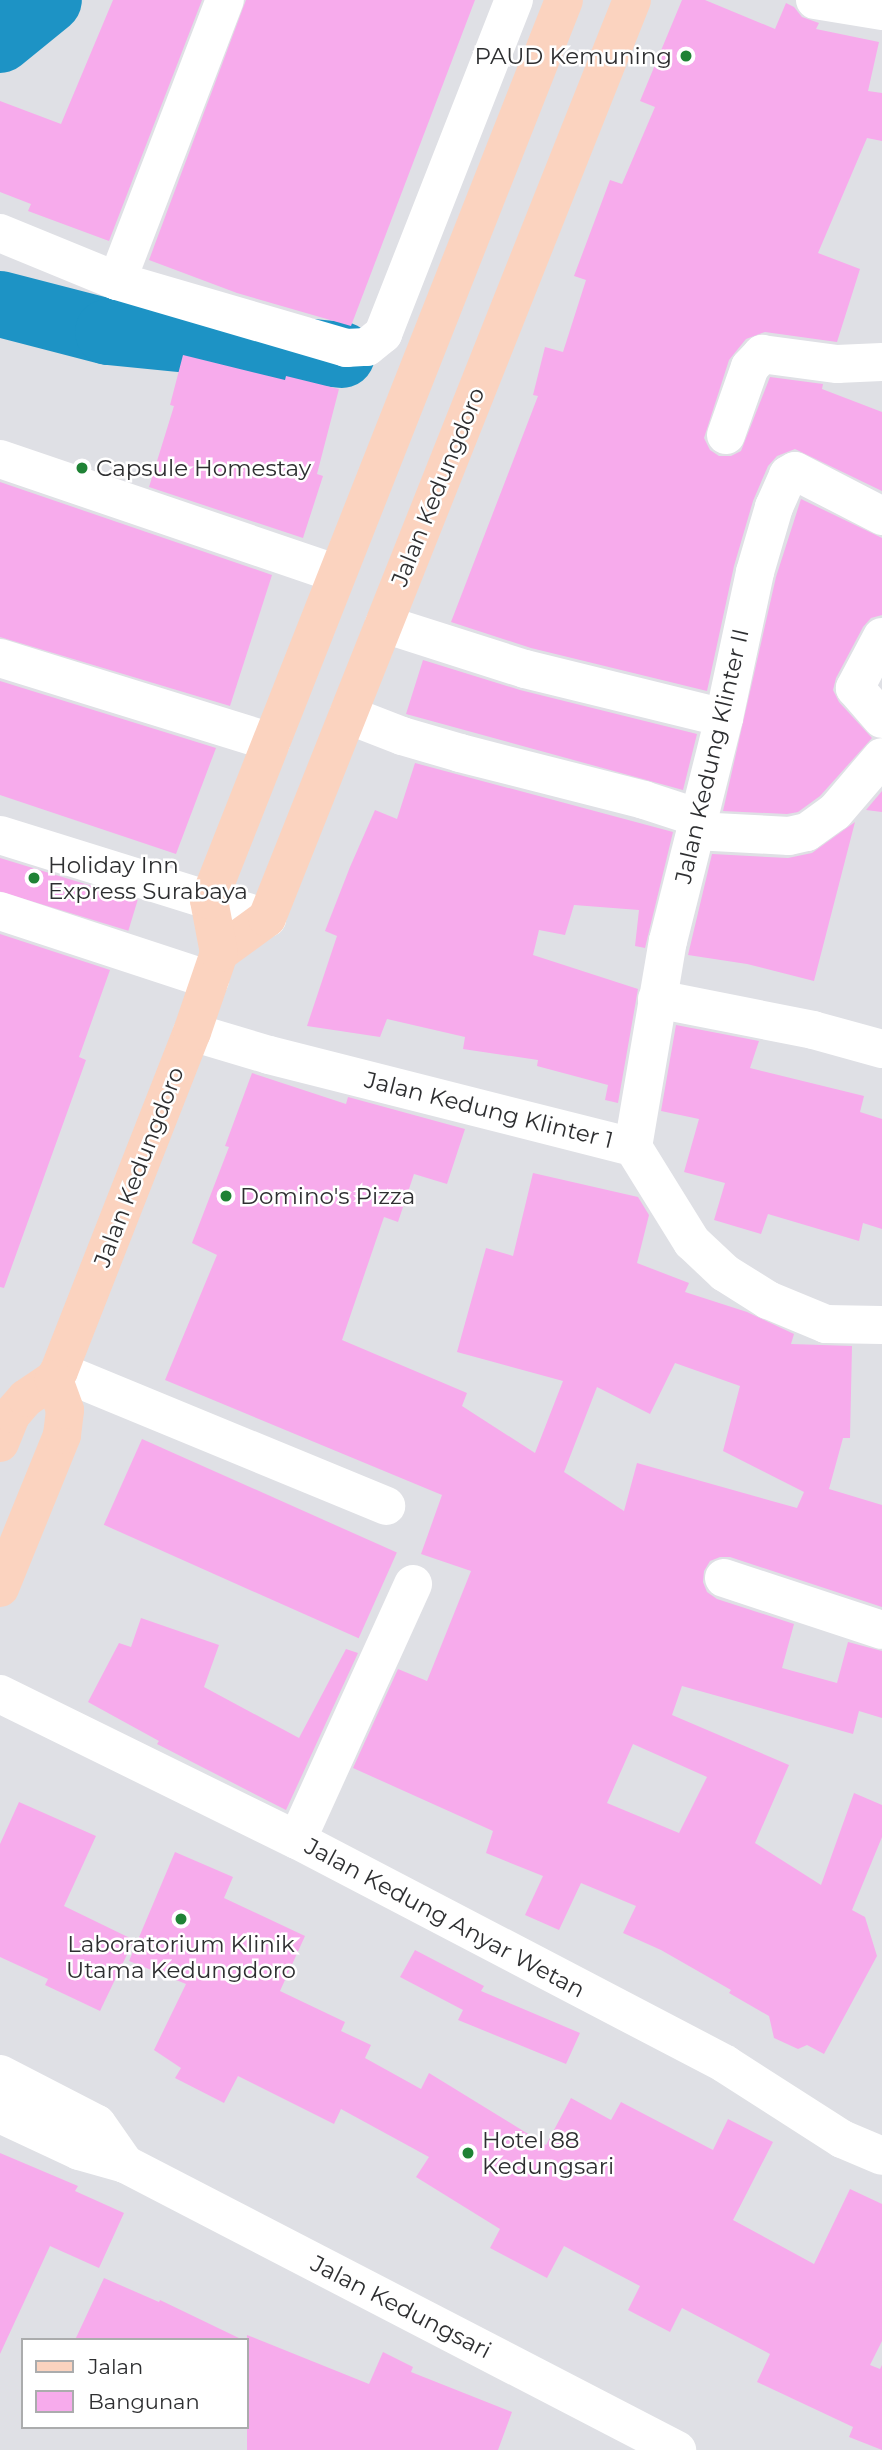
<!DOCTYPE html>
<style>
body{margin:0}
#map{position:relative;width:882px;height:2450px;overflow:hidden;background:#dfe0e5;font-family:Montserrat,sans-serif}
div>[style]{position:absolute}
.river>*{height:66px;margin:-33px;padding:0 33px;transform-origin:33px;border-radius:33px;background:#1d93c5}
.building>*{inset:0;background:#f7abec;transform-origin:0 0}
.minor>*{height:38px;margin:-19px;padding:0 19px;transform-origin:19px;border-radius:19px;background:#fff}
.major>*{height:38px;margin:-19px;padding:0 19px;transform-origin:19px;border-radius:19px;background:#fbd3bf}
.dots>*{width:19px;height:19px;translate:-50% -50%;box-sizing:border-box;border:4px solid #fff;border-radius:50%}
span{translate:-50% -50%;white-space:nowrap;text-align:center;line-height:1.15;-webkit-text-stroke:5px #fff;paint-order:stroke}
.poi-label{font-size:23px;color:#2e2f31}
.right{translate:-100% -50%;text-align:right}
.left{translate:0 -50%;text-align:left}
.street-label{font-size:23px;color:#2e2f31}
.legend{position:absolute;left:21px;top:2338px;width:228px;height:91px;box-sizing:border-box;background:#fff;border:2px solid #abacad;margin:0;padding:9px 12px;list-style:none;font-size:21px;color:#2e2f31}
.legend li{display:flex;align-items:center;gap:14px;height:35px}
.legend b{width:35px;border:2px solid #abacad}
</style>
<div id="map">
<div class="river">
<i style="left:0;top:40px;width:63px;rotate:-39.2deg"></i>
<i style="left:0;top:304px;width:112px;rotate:14.5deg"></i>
<i style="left:108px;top:332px;width:235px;rotate:5.6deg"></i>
</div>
<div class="building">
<i style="clip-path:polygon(113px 0,202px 0,109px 241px,28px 211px,31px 204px,0 192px,0 101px,61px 124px)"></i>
<i style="clip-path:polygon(246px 0,475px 0,351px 326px,237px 293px,149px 260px)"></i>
<i style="clip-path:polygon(682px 0,705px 0,775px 29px,786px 3px,794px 7px,802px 17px,819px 23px,816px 29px,879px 42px,868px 91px,882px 93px,882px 141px,867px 138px,818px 253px,860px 269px,837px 342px,765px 332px,746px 339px,729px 360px,704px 438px,710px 450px,719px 456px,731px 456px,741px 451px,770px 377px,823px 384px,822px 389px,882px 412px,882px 491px,795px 449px,777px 456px,768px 466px,753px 501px,734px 566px,707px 691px,531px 648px,451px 622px,538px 396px,533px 395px,545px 347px,563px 352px,586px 280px,574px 276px,610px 180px,622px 184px,655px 107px,640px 101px)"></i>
<i style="clip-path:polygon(183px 355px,285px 380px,286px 376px,339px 389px,317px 474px,323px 476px,303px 538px,149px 487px,174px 406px,170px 405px)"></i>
<i style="clip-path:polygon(0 482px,272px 575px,230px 706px,0 637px)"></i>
<i style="clip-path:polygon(801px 499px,882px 538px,882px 615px,871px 618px,863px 627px,836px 678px,833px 690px,839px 702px,872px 738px,820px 796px,798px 812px,787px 814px,723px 811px,776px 577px)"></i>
<i style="clip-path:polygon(423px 660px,520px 690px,697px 734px,683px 790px,406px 714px)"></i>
<i style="clip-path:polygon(0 681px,216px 748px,176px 854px,0 795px)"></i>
<i style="clip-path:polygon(415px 763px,673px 832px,645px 948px,635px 946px,639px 910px,574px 905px,565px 935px,539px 930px,533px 955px,638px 989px,618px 1103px,605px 1100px,608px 1085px,537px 1066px,538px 1060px,463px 1049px,465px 1037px,387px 1019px,380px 1037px,307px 1026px,337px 936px,325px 931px,350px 867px,375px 810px,397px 819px)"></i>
<i style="clip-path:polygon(882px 791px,882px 812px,866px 810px)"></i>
<i style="clip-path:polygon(855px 822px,814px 981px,747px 964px,688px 955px,712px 854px,788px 858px,812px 853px)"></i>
<i style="left:0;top:858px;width:144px;height:32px;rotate:17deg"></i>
<i style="clip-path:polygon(0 934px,110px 970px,79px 1057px,86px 1060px,4px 1288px,0 1287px)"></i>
<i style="clip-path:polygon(676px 1025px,759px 1041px,750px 1068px,864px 1096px,860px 1112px,882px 1119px,882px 1229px,863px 1223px,859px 1241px,768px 1214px,761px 1234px,714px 1220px,725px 1183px,684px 1172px,699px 1119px,661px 1111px)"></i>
<i style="clip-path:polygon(evenodd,252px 1073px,346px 1104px,348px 1097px,465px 1129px,447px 1184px,414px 1174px,398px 1222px,384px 1217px,342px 1340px,467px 1393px,462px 1406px,535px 1453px,563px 1381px,457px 1352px,486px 1248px,513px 1256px,533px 1173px,638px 1197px,649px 1215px,637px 1263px,689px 1283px,685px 1292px,747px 1312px,794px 1334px,791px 1344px,852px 1346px,850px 1438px,843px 1438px,829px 1489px,882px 1505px,882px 1607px,730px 1557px,720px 1557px,710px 1561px,704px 1571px,703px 1582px,707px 1592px,717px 1599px,794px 1624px,782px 1668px,837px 1683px,848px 1642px,882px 1651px,882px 1718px,859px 1711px,853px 1734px,682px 1686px,672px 1715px,789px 1765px,755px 1843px,821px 1885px,854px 1793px,882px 1805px,882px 1837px,852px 1910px,865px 1917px,877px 1956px,824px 2054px,807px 2045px,798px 2049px,774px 2038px,769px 2016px,729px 1993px,731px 1990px,661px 1950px,623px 1933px,636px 1906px,581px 1883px,559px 1930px,525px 1915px,543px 1876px,486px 1853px,493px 1831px,353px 1768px,398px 1669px,427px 1681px,471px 1571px,421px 1554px,442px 1495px,165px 1380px,217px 1255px,192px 1243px,229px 1147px,225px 1146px,252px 1073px,675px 1363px,740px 1386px,723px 1451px,804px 1492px,797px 1508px,637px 1463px,624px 1511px,564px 1472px,597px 1387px,650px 1414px,675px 1363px,252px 1073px,633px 1744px,707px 1777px,679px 1833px,607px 1803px,633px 1744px)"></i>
<i style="left:142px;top:1439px;width:279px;height:94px;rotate:24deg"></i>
<i style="clip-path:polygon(141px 1618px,219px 1645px,204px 1687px,299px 1738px,346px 1649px,358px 1653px,286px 1810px,157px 1744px,159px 1741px,88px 1702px,119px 1643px,131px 1647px)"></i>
<i style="clip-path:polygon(19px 1802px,96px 1836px,64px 1906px,134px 1940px,100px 2011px,45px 1985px,48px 1979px,0 1957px,0 1844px)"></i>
<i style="clip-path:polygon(175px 1852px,233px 1877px,224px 1898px,305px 1936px,280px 1991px,345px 2022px,341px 2031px,371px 2045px,365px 2058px,421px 2089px,429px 2073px,546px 2145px,571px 2098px,611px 2120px,621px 2102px,713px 2150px,728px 2119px,773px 2142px,733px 2220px,814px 2264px,850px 2189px,882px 2204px,882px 2341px,870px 2365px,880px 2369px,882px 2365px,882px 2450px,849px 2437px,853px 2427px,757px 2382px,770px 2354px,682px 2308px,670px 2332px,628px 2310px,640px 2286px,564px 2246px,547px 2278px,490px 2248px,500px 2229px,416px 2177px,429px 2157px,341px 2109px,334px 2124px,238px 2076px,224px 2103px,175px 2078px,181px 2068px,154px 2050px,186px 1984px,129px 1961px)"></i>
<i style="clip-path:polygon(415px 1950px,484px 1986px,481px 1991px,580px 2033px,566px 2064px,458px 2020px,463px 2010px,400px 1977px)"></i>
<i style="clip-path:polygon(0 2153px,78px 2186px,75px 2191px,124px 2213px,99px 2268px,50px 2246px,0 2354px)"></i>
<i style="clip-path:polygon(104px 2278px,159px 2302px,160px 2300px,243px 2340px,75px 2340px)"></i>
<i style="clip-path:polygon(247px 2335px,369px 2384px,383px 2352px,413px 2367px,411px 2372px,512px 2412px,498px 2450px,247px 2450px)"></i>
</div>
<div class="minor">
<i style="left:815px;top:0;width:68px;rotate:9.3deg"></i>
<i style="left:0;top:233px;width:126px;rotate:22.3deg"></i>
<i style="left:117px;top:281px;width:239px;rotate:16.3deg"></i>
<i style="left:346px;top:348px;width:21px;rotate:-3deg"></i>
<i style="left:367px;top:347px;width:21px;rotate:-39deg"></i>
<i style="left:383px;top:334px;width:359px;rotate:-68.6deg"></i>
<i style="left:117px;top:281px;width:301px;rotate:-69deg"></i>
<i style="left:726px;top:435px;width:72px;rotate:-70.6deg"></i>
<i style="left:750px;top:367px;width:18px;rotate:-47deg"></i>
<i style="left:762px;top:354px;width:76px;rotate:7.6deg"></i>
<i style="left:837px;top:364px;width:45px;rotate:-2.5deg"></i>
<i style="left:0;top:459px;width:356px;rotate:18.8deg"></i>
<i style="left:384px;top:624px;width:148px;rotate:17.7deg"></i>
<i style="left:525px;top:669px;width:205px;rotate:13.8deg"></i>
<i style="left:882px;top:637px;width:58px;rotate:117.9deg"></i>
<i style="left:855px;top:688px;width:41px;rotate:48.9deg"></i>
<i style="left:0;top:658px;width:284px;rotate:17.2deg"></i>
<i style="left:348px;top:715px;width:58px;rotate:21.3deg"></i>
<i style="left:402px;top:736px;width:60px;rotate:16.3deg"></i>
<i style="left:460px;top:753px;width:190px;rotate:14.3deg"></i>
<i style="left:644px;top:800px;width:58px;rotate:18.1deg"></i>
<i style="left:695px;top:831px;width:94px;rotate:3deg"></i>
<i style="left:789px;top:836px;width:18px;rotate:-13deg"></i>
<i style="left:807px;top:832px;width:34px;rotate:-36deg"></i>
<i style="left:835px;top:812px;width:72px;rotate:-49.5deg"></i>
<i style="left:0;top:835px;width:280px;rotate:17.3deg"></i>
<i style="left:0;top:911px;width:221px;rotate:18.2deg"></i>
<i style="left:657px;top:999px;width:159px;rotate:11.2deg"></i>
<i style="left:813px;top:1030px;width:72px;rotate:15.4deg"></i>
<i style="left:192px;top:1032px;width:80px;rotate:16.6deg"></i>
<i style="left:269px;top:1055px;width:375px;rotate:14.2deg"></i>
<i style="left:633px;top:1147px;width:112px;rotate:58.2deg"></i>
<i style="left:692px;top:1242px;width:45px;rotate:43.2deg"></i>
<i style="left:725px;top:1273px;width:51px;rotate:32.1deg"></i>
<i style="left:768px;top:1300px;width:63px;rotate:22.5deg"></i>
<i style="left:826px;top:1324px;width:56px;rotate:1deg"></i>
<i style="left:633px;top:1147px;width:209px;rotate:-80.4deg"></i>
<i style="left:668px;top:941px;width:230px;rotate:-75.9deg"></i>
<i style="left:724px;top:718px;width:149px;rotate:-78deg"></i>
<i style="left:755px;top:572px;width:68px;rotate:-73.7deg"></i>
<i style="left:774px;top:507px;width:35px;rotate:-66deg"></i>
<i style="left:788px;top:475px;width:8px;rotate:-30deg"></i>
<i style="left:795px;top:471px;width:98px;rotate:27.3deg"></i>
<i style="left:59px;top:1371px;width:354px;rotate:22.4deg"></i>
<i style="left:724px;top:1578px;width:166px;rotate:18.2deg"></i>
<i style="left:0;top:1694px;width:331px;rotate:26.2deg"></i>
<i style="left:297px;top:1840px;width:483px;rotate:27.6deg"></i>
<i style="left:725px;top:2064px;width:139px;rotate:32.7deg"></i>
<i style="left:842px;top:2139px;width:43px;rotate:23deg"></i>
<i style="left:297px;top:1840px;width:281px;rotate:-65.6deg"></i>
<i style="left:0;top:2074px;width:109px;rotate:27.3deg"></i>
<i style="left:97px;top:2124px;width:49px;rotate:55deg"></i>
<i style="left:0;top:2114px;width:87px;rotate:25.1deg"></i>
<i style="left:79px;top:2151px;width:48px;rotate:15.8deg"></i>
<i style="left:125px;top:2164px;width:622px;rotate:27.39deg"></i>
</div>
<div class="major">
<i style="left:219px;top:953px;width:59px;rotate:-36.1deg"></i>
<i style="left:267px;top:918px;width:988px;rotate:-68.32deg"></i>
<i style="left:0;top:1443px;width:31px;rotate:-68deg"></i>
<i style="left:12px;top:1414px;width:21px;rotate:-49deg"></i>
<i style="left:26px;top:1398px;width:34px;rotate:-34deg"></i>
<i style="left:54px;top:1379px;width:9px;rotate:-58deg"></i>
<i style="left:59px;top:1371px;width:364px;rotate:-68.6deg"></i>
<i style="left:192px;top:1032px;width:83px;rotate:-71.1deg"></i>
<i style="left:219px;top:953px;width:54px;rotate:-100.7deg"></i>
<i style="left:209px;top:900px;width:967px;rotate:-68.47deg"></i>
<i style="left:0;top:1588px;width:165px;rotate:-67.9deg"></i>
<i style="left:62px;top:1435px;width:25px;rotate:-83deg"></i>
<i style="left:65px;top:1410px;width:33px;rotate:-110deg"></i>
</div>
<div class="dots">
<i style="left:686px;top:56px;background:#1f8235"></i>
<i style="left:82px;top:468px;background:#1f8235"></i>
<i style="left:34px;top:878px;background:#1f8235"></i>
<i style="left:226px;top:1196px;background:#1f8235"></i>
<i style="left:181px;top:1919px;background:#1f8235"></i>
<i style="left:468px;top:2153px;background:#1f8235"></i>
</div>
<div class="poi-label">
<span class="right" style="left:672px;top:56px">PAUD Kemuning</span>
<span class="left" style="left:96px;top:468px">Capsule Homestay</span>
<span class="left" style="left:48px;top:878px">Holiday Inn<br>Express Surabaya</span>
<span class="left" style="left:240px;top:1196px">Domino's Pizza</span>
<span style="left:181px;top:1957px">Laboratorium Klinik<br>Utama Kedungdoro</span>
<span class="left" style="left:482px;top:2153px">Hotel 88<br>Kedungsari</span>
</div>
<div class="street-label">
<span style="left:438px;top:487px;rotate:-68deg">Jalan Kedungdoro</span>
<span style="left:712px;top:756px;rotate:-77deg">Jalan Kedung Klinter II</span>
<span style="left:489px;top:1110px;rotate:14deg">Jalan Kedung Klinter 1</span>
<span style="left:139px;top:1167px;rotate:-69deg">Jalan Kedungdoro</span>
<span style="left:445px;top:1918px;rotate:28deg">Jalan Kedung Anyar Wetan</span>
<span style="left:401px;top:2307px;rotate:27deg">Jalan Kedungsari</span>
</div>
<ul class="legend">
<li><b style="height:9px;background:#fbd3bf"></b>Jalan</li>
<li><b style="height:19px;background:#f7abec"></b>Bangunan</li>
</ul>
</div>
